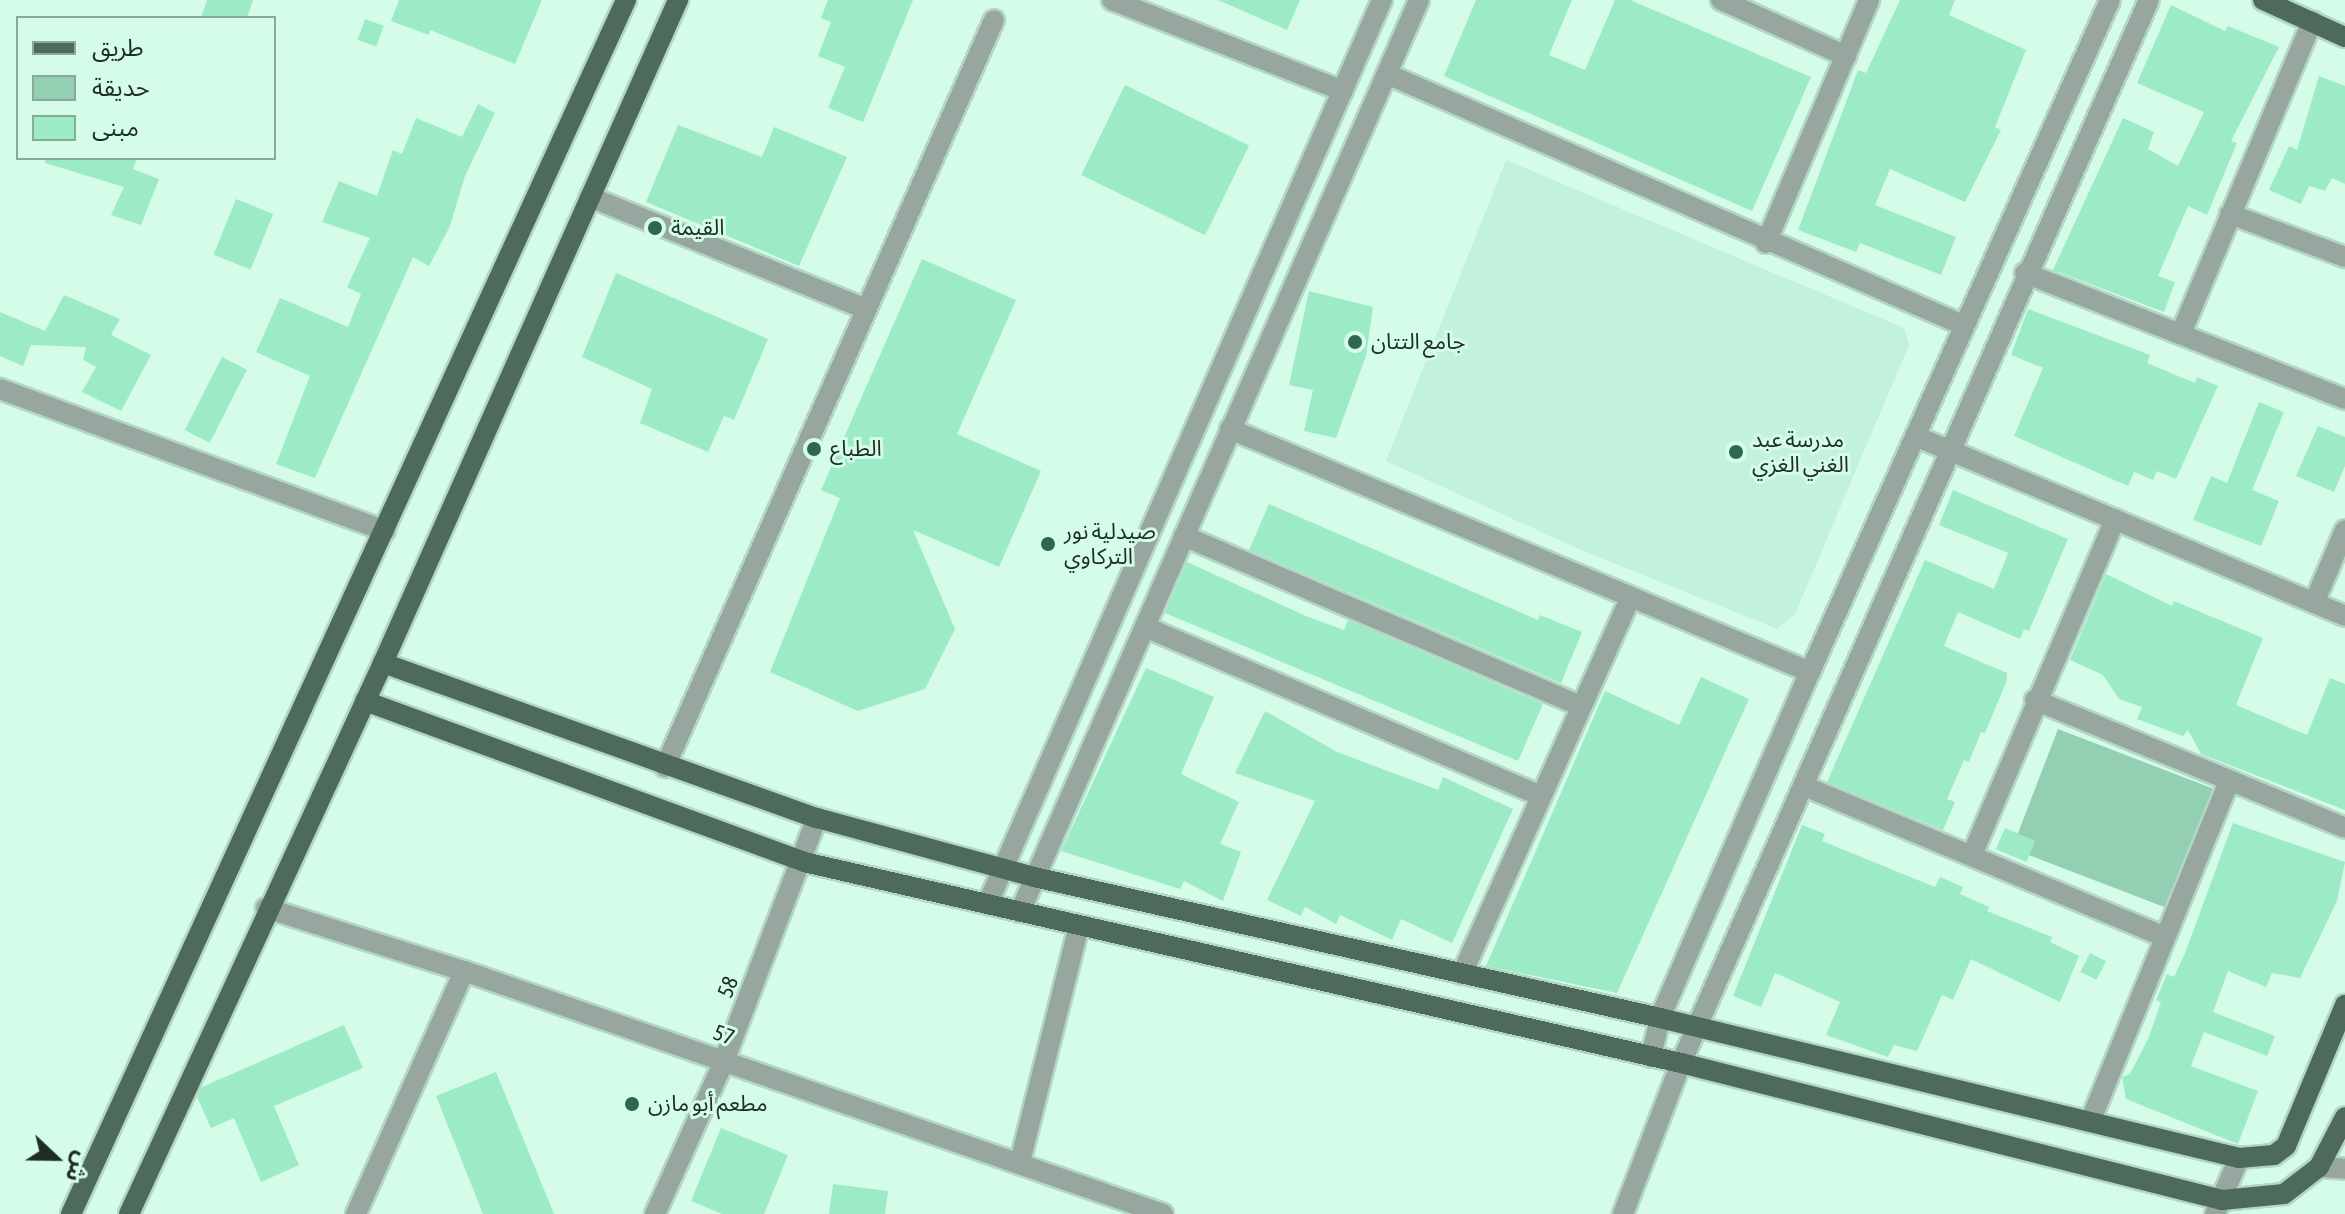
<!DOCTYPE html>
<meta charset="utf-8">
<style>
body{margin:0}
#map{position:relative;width:2345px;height:1214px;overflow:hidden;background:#d4fce8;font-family:"Asap Condensed","Noto Sans Arabic",sans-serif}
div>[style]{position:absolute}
.built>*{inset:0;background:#c2f2db}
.green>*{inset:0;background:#92cfb3;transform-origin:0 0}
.building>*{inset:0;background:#9deac7;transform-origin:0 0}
.roads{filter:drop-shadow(2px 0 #b3d7c5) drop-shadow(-2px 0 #b3d7c5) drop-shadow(0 2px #b3d7c5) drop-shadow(0 -2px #b3d7c5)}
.minor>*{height:20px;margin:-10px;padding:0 10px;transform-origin:10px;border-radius:10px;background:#97a79f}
.major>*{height:20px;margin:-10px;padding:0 10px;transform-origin:10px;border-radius:10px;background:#4d6a5c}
.dots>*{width:22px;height:22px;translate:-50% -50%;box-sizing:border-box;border:4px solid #d4fce8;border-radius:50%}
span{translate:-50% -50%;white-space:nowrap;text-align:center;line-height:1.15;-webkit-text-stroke:6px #d4fce8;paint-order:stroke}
.poi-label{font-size:22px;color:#1e2d26}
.left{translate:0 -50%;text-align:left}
.street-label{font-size:22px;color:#1e2d26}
.legend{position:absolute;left:16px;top:16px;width:260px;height:144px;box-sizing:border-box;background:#d4fce8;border:2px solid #8ba99a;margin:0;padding:10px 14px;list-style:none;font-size:24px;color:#1e2d26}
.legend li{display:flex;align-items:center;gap:16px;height:40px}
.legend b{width:40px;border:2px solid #8ba99a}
.north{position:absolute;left:16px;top:1118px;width:80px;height:80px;-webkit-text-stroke:6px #d4fce8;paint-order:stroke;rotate:112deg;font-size:22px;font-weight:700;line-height:32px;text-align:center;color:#1e2d26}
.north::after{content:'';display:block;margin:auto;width:28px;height:36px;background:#1e2d26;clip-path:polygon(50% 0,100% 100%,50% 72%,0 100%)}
</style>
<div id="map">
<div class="built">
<i style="clip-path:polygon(1506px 160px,1904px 328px,1909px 345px,1795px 614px,1777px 629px,1581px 550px,1386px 461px)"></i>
</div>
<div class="green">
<i style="left:2058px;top:729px;width:170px;height:128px;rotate:21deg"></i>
</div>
<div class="building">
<i style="clip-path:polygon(207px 0,253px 0,247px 18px,201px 18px)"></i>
<i style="clip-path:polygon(399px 0,542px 0,515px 64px,430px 30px,429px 35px,391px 21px)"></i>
<i style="clip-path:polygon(828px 0,913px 0,863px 122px,828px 108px,845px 67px,818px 56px,831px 22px,821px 18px)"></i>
<i style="clip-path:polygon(1218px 0,1300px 0,1287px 30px)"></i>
<i style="clip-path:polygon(1476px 0,1572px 0,1549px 55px,1585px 70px,1615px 0,1630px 0,1811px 77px,1752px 211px,1444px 76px)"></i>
<i style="clip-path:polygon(1900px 0,1955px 0,1949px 15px,2026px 50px,1995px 127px,2001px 130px,1965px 202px,1890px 169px,1875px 205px,1956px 237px,1941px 275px,1860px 243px,1856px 252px,1798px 230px,1858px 70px,1866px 73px)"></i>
<i style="clip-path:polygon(2171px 5px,2225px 31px,2228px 26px,2279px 47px,2231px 141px,2237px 143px,2207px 215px,2188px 206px,2158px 276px,2175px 282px,2164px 312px,2053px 270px,2123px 118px,2154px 132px,2148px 149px,2178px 166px,2204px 112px,2137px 83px)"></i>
<i style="left:365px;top:19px;width:20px;height:22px;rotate:20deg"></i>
<i style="clip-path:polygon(2319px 76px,2345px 86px,2345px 184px,2332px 178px,2325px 191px,2309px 186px,2301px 204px,2269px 190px,2289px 146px,2297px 150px)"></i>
<i style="left:1125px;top:85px;width:138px;height:100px;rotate:26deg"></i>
<i style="clip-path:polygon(478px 104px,495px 113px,465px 176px,450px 226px,429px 266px,413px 257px,315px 478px,276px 464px,310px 376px,256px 352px,280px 298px,348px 327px,361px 294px,347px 287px,370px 238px,322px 222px,339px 181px,377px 196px,393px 150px,402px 154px,416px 118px,462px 137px)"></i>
<i style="clip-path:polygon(678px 125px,762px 157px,774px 127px,847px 157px,799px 266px,646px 202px)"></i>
<i style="clip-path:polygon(45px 158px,137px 158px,133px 169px,159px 179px,141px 225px,111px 215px,124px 187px,45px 163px)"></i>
<i style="left:236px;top:199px;width:40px;height:60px;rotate:22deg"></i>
<i style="clip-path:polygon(922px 259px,1016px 300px,957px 434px,1041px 471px,999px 567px,913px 530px,955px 629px,925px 689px,858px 711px,770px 672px,840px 498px,821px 490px)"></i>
<i style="clip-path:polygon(616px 273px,768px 339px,734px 420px,724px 416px,708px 452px,640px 423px,652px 389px,582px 357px)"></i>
<i style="clip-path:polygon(1309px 291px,1373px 307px,1366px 356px,1336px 438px,1304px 431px,1313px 390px,1289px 385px)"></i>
<i style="clip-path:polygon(64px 295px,120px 319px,111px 335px,151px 355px,121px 411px,82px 392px,96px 367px,83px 360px,86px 347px,31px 345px,23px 366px,0 356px,0 312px,45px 331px)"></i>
<i style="clip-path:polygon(2028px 309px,2150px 355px,2147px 363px,2195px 383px,2197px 377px,2218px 386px,2176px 479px,2157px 471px,2153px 480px,2134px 472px,2128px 486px,2014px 436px,2043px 368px,2011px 355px)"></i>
<i style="left:222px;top:357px;width:28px;height:82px;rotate:27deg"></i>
<i style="clip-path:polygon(2259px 402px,2284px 412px,2252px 490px,2279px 501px,2261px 546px,2193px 520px,2211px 476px,2227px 483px)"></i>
<i style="clip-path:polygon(2318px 426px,2345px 437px,2345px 466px,2334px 492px,2296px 476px)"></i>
<i style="clip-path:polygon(1953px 490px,2068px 539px,2029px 631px,2024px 629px,2020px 639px,1958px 612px,1944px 646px,2007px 673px,2007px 680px,1985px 733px,1981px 732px,1969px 762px,1964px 760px,1947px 799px,1955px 802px,1943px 830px,1827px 782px,1925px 560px,1994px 589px,2008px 553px,1939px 525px)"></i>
<i style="clip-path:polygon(1269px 504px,1538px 620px,1540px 615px,1582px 632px,1561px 683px,1249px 550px)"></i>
<i style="clip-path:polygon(1187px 562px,1306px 616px,1344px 630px,1348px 620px,1543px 704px,1518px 761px,1165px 613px)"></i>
<i style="clip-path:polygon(2106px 574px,2172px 606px,2174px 601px,2263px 638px,2236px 705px,2307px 735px,2330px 678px,2345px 684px,2345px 810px,2201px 754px,2188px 730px,2183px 736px,2137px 719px,2142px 707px,2119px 699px,2103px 675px,2070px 660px)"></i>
<i style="clip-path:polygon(1146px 668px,1214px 697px,1181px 774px,1239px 802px,1220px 844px,1241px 852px,1223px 901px,1184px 881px,1180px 889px,1061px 851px)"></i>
<i style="clip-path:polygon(1701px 677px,1749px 699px,1617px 993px,1486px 966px,1605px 691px,1679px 725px)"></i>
<i style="clip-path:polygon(1265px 711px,1337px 752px,1438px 790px,1443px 777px,1513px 809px,1452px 943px,1401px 919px,1392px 940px,1340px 915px,1336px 924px,1305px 907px,1301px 916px,1267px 900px,1315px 801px,1235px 773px)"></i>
<i style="clip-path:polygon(2233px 823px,2345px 862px,2337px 901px,2300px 978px,2272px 973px,2266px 987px,2228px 971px,2213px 1012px,2275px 1036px,2267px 1056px,2204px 1032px,2191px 1066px,2258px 1091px,2238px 1144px,2126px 1099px,2122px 1077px,2130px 1074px,2148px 1039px,2161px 1002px,2156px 1000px,2167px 974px,2174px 977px,2185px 953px)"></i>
<i style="clip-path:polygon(1802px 825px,1825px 834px,1822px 841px,1935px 887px,1940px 877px,1963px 887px,1960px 894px,1989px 907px,1987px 911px,2052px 937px,2050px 942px,2079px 956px,2060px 1002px,1971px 959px,1953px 1000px,1942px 995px,1917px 1051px,1894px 1045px,1888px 1057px,1826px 1035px,1840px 1002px,1775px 973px,1761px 1007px,1733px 996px)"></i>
<i style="left:2005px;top:828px;width:33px;height:23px;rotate:23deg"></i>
<i style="left:2090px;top:953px;width:18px;height:21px;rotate:27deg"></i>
<i style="clip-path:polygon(344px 1025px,363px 1068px,274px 1106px,299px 1165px,261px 1182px,234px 1118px,211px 1128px,197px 1097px,202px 1087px)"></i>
<i style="clip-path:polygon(496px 1072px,554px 1214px,483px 1214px,436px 1096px)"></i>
<i style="clip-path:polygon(721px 1128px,788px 1155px,764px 1214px,722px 1214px,691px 1201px)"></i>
<i style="clip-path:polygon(833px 1184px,888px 1191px,885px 1214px,829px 1214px)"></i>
</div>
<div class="roads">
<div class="minor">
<i style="left:1112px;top:0;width:248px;rotate:21.5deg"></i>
<i style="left:1721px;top:0;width:137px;rotate:24.1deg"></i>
<i style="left:1387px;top:74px;width:628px;rotate:23.55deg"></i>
<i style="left:590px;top:197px;width:296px;rotate:22.1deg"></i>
<i style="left:2230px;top:214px;width:123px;rotate:20.5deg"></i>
<i style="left:1766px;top:243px;width:264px;rotate:-67deg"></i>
<i style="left:2025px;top:273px;width:344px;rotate:21.5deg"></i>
<i style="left:2182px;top:331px;width:336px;rotate:-67.2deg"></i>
<i style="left:0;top:389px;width:410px;rotate:20.2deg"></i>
<i style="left:1230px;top:429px;width:629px;rotate:22.73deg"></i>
<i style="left:1915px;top:436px;width:466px;rotate:22.7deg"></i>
<i style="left:1184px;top:536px;width:430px;rotate:23.2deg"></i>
<i style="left:2314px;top:603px;width:79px;rotate:-67deg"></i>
<i style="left:1145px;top:627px;width:431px;rotate:23.1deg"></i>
<i style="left:2035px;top:700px;width:335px;rotate:22.4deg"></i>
<i style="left:665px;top:767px;width:816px;rotate:-66.23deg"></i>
<i style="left:1804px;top:786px;width:389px;rotate:22.7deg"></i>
<i style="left:1972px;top:855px;width:365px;rotate:-66.9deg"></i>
<i style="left:988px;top:903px;width:985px;rotate:-66.43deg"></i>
<i style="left:266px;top:908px;width:208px;rotate:17.7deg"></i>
<i style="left:464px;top:971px;width:740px;rotate:19.17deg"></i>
<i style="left:1020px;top:912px;width:995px;rotate:-66.37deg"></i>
<i style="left:1462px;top:974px;width:412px;rotate:-65.9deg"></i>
<i style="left:1651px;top:1057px;width:40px;rotate:-77deg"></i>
<i style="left:1660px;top:1018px;width:377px;rotate:-66.6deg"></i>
<i style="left:1810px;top:672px;width:736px;rotate:-65.94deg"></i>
<i style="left:2090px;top:1122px;width:368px;rotate:-67.8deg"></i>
<i style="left:1020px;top:1162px;width:244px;rotate:-76deg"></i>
<i style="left:2319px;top:1167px;width:26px;rotate:4deg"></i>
<i style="left:356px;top:1214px;width:266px;rotate:-66deg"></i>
<i style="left:655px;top:1214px;width:168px;rotate:-65.7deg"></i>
<i style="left:724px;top:1061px;width:260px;rotate:-69.1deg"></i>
<i style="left:1623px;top:1214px;width:162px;rotate:-69deg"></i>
<i style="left:1681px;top:1063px;width:1161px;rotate:-66.24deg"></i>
<i style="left:2215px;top:1214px;width:61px;rotate:-66.8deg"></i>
</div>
<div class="major">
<i style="left:2263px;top:0;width:90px;rotate:24.3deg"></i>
<i style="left:383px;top:663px;width:461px;rotate:19.7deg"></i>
<i style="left:817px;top:818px;width:225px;rotate:15.2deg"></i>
<i style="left:1034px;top:877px;width:642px;rotate:12.69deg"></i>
<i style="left:1660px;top:1018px;width:596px;rotate:13.59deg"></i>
<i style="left:2239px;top:1158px;width:35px;rotate:-5deg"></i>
<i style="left:2274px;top:1155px;width:15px;rotate:-37deg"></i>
<i style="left:2286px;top:1146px;width:153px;rotate:-67.3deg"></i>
<i style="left:365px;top:701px;width:468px;rotate:20.1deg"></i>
<i style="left:804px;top:862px;width:900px;rotate:12.91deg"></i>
<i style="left:1681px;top:1063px;width:558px;rotate:14.21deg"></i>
<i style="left:2222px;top:1200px;width:62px;rotate:-5.5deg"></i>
<i style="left:2284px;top:1194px;width:44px;rotate:-37.6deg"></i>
<i style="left:2319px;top:1167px;width:56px;rotate:-62.5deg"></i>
<i style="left:71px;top:1214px;width:1335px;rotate:-65.43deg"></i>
<i style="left:129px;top:1214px;width:607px;rotate:-65.25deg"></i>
<i style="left:383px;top:663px;width:726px;rotate:-66.01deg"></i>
</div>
</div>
<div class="dots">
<i style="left:655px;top:228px;background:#2e6750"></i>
<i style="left:1355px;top:342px;background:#2e6750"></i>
<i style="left:814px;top:449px;background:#2e6750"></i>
<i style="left:1736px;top:452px;background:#2e6750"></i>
<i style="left:1048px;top:544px;background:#2e6750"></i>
<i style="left:632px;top:1104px;background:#2e6750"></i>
</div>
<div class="poi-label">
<span class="left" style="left:671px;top:228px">القيمة</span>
<span class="left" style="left:1371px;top:342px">جامع التتان</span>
<span class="left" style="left:1752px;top:452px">مدرسة عبد<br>الغني الغزي</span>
<span class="left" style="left:830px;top:449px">الطباع</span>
<span class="left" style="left:1064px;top:544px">صيدلية نور<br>التركاوي</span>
<span class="left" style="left:648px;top:1104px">مطعم أبو مازن</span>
</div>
<div class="street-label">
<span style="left:728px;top:987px;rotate:-68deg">58</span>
<span style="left:724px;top:1035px;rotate:19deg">57</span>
</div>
<ul class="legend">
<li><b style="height:10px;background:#4d6a5c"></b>طريق</li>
<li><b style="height:22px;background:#92cfb3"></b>حديقة</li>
<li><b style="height:22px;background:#9deac7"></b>مبنى</li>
</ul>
<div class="north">ش</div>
</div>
